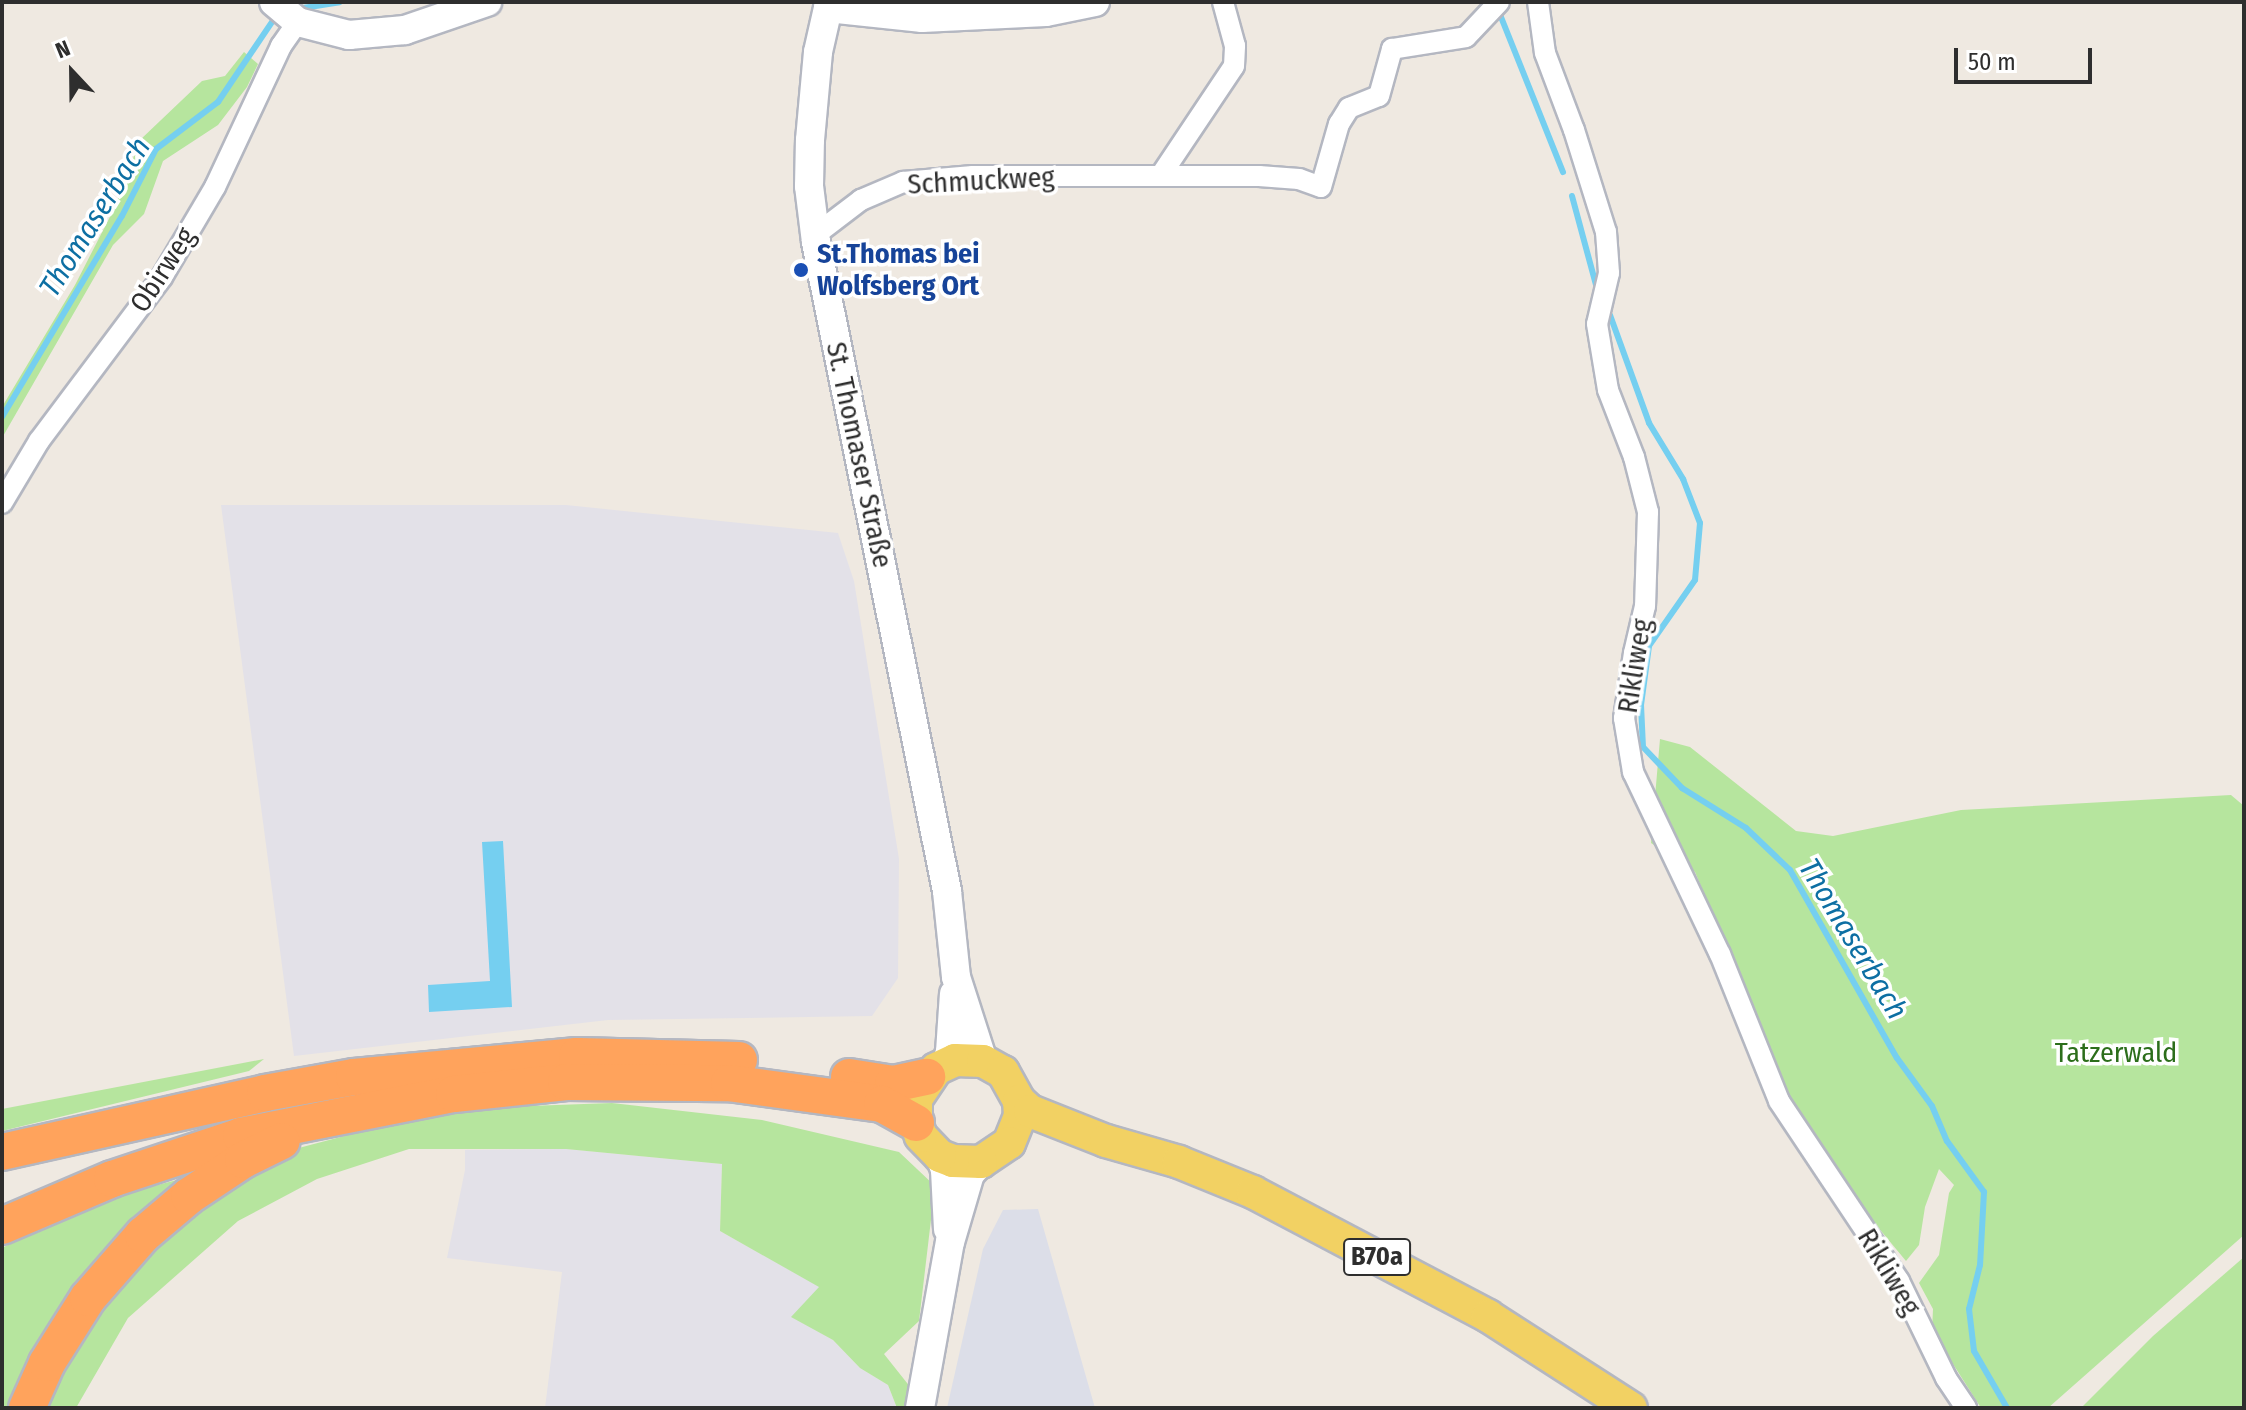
<!DOCTYPE html>
<meta charset="utf-8">
<style>
body{margin:0}
#map{position:relative;width:2246px;height:1410px;overflow:hidden;background:#efe9e1;font-family:"Fira Sans Condensed",sans-serif}
div>[style]{position:absolute}
.industrial>*{inset:0;background:#e3e1e8}
.airport>*{inset:0;background:#dcdee8}
.green>*{inset:0;background:#b6e59e}
.water>*{inset:0;background:#75cff0}
.stream>*{height:6px;margin:-3px;padding:0 3px;transform-origin:3px;border-radius:3px;background:#75cff0}
.roads{filter:drop-shadow(2px 0 #b4b7c1) drop-shadow(-2px 0 #b4b7c1) drop-shadow(0 2px #b4b7c1) drop-shadow(0 -2px #b4b7c1)}
.street>*{height:20px;margin:-10px;padding:0 10px;transform-origin:10px;border-radius:10px;background:#fff}
.secondary>*{height:28px;margin:-14px;padding:0 14px;transform-origin:14px;border-radius:14px;background:#fff}
.primary>*{height:32px;margin:-16px;padding:0 16px;transform-origin:16px;border-radius:16px;background:#f2d163}
.highway>*{height:36px;margin:-18px;padding:0 18px;transform-origin:18px;border-radius:18px;background:#ffa35c}
.dots>*{width:22px;height:22px;translate:-50% -50%;box-sizing:border-box;border:4px solid #fff;border-radius:50%}
span{translate:-50% -50%;white-space:nowrap;text-align:center;line-height:1.15;-webkit-text-stroke:7px #fff;paint-order:stroke}
.shield-label span{padding:2px 6px;background:#fff;border:2px solid;border-radius:6px;-webkit-text-stroke-width:0}
.shield-label{font-size:26px;color:#2e2e2e;font-weight:700}
.street-label{font-size:28px;color:#2e2e2e}
.transit-label{font-size:28px;color:#164399;font-weight:700}
.left{translate:0 -50%;text-align:left}
.park-label{font-size:28px;color:#2c6e1b}
.water-label{font-size:30px;color:#0d6fa3;font-style:italic}
.frame{position:absolute;inset:0;border:4px solid #2e2e2e;pointer-events:none}
.north{position:absolute;left:32px;top:32px;width:80px;height:80px;-webkit-text-stroke:6px #fff;paint-order:stroke;rotate:338deg;font-size:22px;font-weight:700;line-height:32px;text-align:center;color:#2e2e2e}
.north::after{content:'';display:block;margin:auto;width:28px;height:36px;background:#2e2e2e;clip-path:polygon(50% 0,100% 100%,50% 72%,0 100%)}
.scale{position:absolute;left:1954px;top:48px;width:138px;height:36px;box-sizing:border-box;border:4px solid #2e2e2e;border-top:0;padding-left:10px;font-size:24px;line-height:28px;white-space:nowrap;color:#2e2e2e;-webkit-text-stroke:6px #fff;paint-order:stroke}
</style>
<div id="map">
<div class="industrial">
<i style="clip-path:polygon(221px 505px,566px 505px,838px 533px,854px 581px,899px 859px,898px 978px,872px 1016px,608px 1020px,294px 1056px)"></i>
<i style="clip-path:polygon(566px 1149px,722px 1164px,720px 1231px,820px 1287px,792px 1317px,833px 1340px,860px 1368px,888px 1385px,897px 1408px,545px 1408px,562px 1272px,447px 1258px,465px 1170px,465px 1150px)"></i>
</div>
<div class="airport">
<i style="clip-path:polygon(1038px 1209px,1095px 1408px,947px 1408px,983px 1249px,1003px 1210px)"></i>
</div>
<div class="green">
<i style="clip-path:polygon(244px 52px,258px 64px,247px 87px,218px 125px,163px 161px,144px 214px,113px 245px,2px 438px,2px 407px,75px 285px,114px 209px,140px 140px,202px 81px,225px 76px)"></i>
<i style="clip-path:polygon(1660px 739px,1690px 747px,1796px 831px,1833px 836px,1961px 810px,2231px 795px,2244px 806px,2244px 1235px,2048px 1408px,1981px 1408px,1932px 1331px,1933px 1309px,1919px 1283px,1939px 1255px,1949px 1193px,1954px 1185px,1939px 1169px,1925px 1207px,1919px 1245px,1906px 1261px,1867px 1214px,1790px 1098px,1695px 872px,1651px 843px)"></i>
<i style="clip-path:polygon(264px 1059px,249px 1071px,2px 1131px,2px 1109px)"></i>
<i style="clip-path:polygon(612px 1103px,762px 1120px,899px 1152px,935px 1186px,919px 1321px,884px 1354px,911px 1388px,907px 1408px,897px 1408px,888px 1385px,860px 1368px,833px 1340px,791px 1317px,819px 1287px,720px 1231px,722px 1164px,566px 1149px,409px 1149px,317px 1179px,238px 1221px,128px 1318px,76px 1408px,2px 1408px,2px 1248px,89px 1203px,447px 1109px)"></i>
<i style="clip-path:polygon(2244px 1257px,2244px 1408px,2081px 1408px,2153px 1336px)"></i>
</div>
<div class="water">
<i style="clip-path:polygon(503px 841px,512px 1007px,429px 1012px,428px 985px,490px 981px,482px 842px)"></i>
</div>
<div class="stream">
<i style="left:303px;top:8px;width:37px;rotate:-9deg"></i>
<i style="left:1501px;top:17px;width:167px;rotate:68.2deg"></i>
<i style="left:1572px;top:196px;width:92px;rotate:74.9deg"></i>
<i style="left:1610px;top:315px;width:115px;rotate:70.1deg"></i>
<i style="left:1649px;top:423px;width:66px;rotate:58.7deg"></i>
<i style="left:1683px;top:479px;width:47px;rotate:68.9deg"></i>
<i style="left:1700px;top:523px;width:57px;rotate:95deg"></i>
<i style="left:1695px;top:580px;width:80px;rotate:124.9deg"></i>
<i style="left:1649px;top:646px;width:60px;rotate:97.7deg"></i>
<i style="left:1641px;top:705px;width:42px;rotate:87.3deg"></i>
<i style="left:1643px;top:747px;width:57px;rotate:46.4deg"></i>
<i style="left:1682px;top:788px;width:75px;rotate:32deg"></i>
<i style="left:1746px;top:828px;width:61px;rotate:43.7deg"></i>
<i style="left:1790px;top:870px;width:216px;rotate:60.4deg"></i>
<i style="left:1897px;top:1058px;width:59px;rotate:53.9deg"></i>
<i style="left:1932px;top:1106px;width:38px;rotate:67deg"></i>
<i style="left:1947px;top:1141px;width:63px;rotate:54deg"></i>
<i style="left:1984px;top:1192px;width:73px;rotate:93.1deg"></i>
<i style="left:1980px;top:1265px;width:45px;rotate:104deg"></i>
<i style="left:1969px;top:1309px;width:42px;rotate:83.2deg"></i>
<i style="left:1974px;top:1351px;width:66px;rotate:59.9deg"></i>
<i style="left:2px;top:417px;width:234px;rotate:-59.2deg"></i>
<i style="left:122px;top:216px;width:75px;rotate:-63.1deg"></i>
<i style="left:156px;top:149px;width:78px;rotate:-37.2deg"></i>
<i style="left:218px;top:102px;width:100px;rotate:-56deg"></i>
</div>
<div class="roads">
<div class="street">
<i style="left:1538px;top:2px;width:51px;rotate:82.2deg"></i>
<i style="left:1545px;top:53px;width:82px;rotate:69.4deg"></i>
<i style="left:1574px;top:130px;width:107px;rotate:72.6deg"></i>
<i style="left:1606px;top:232px;width:41px;rotate:85.8deg"></i>
<i style="left:1609px;top:273px;width:52px;rotate:103.2deg"></i>
<i style="left:1597px;top:324px;width:67px;rotate:80.5deg"></i>
<i style="left:1608px;top:390px;width:72px;rotate:68.8deg"></i>
<i style="left:1634px;top:457px;width:57px;rotate:75.7deg"></i>
<i style="left:1648px;top:512px;width:94px;rotate:91.8deg"></i>
<i style="left:1645px;top:606px;width:48px;rotate:103.2deg"></i>
<i style="left:1634px;top:653px;width:66px;rotate:98.7deg"></i>
<i style="left:1624px;top:718px;width:55px;rotate:80.5deg"></i>
<i style="left:1633px;top:772px;width:202px;rotate:64.5deg"></i>
<i style="left:1720px;top:954px;width:158px;rotate:68.1deg"></i>
<i style="left:1779px;top:1101px;width:216px;rotate:56.3deg"></i>
<i style="left:1899px;top:1281px;width:108px;rotate:64.1deg"></i>
<i style="left:1946px;top:1378px;width:36px;rotate:56deg"></i>
<i style="left:1161px;top:175px;width:131px;rotate:-56.2deg"></i>
<i style="left:1234px;top:66px;width:20px;rotate:-87deg"></i>
<i style="left:1235px;top:46px;width:46px;rotate:-105.3deg"></i>
<i style="left:815px;top:235px;width:58px;rotate:-37.3deg"></i>
<i style="left:861px;top:200px;width:46px;rotate:-23.2deg"></i>
<i style="left:903px;top:182px;width:70px;rotate:-4.9deg"></i>
<i style="left:973px;top:176px;width:286px"></i>
<i style="left:1259px;top:176px;width:40px;rotate:4.3deg"></i>
<i style="left:1299px;top:179px;width:23px;rotate:20deg"></i>
<i style="left:1321px;top:187px;width:66px;rotate:-74.1deg"></i>
<i style="left:1339px;top:124px;width:19px;rotate:-58deg"></i>
<i style="left:1349px;top:108px;width:32px;rotate:-22deg"></i>
<i style="left:1379px;top:96px;width:49px;rotate:-74.5deg"></i>
<i style="left:1392px;top:49px;width:75px;rotate:-9.2deg"></i>
<i style="left:1466px;top:37px;width:48px;rotate:-46.7deg"></i>
<i style="left:2px;top:503px;width:72px;rotate:-59.2deg"></i>
<i style="left:39px;top:441px;width:205px;rotate:-53.1deg"></i>
<i style="left:162px;top:277px;width:104px;rotate:-59.5deg"></i>
<i style="left:215px;top:187px;width:156px;rotate:-64.9deg"></i>
<i style="left:281px;top:46px;width:29px;rotate:-55deg"></i>
</div>
<div class="secondary">
<i style="left:274px;top:2px;width:31px;rotate:40deg"></i>
<i style="left:298px;top:22px;width:53px;rotate:14.3deg"></i>
<i style="left:349px;top:35px;width:56px;rotate:-5.1deg"></i>
<i style="left:405px;top:30px;width:87px;rotate:-18.9deg"></i>
<i style="left:983px;top:1061px;width:88px;rotate:-107.8deg"></i>
<i style="left:956px;top:977px;width:86px;rotate:-96deg"></i>
<i style="left:947px;top:891px;width:662px;rotate:-101.41deg"></i>
<i style="left:816px;top:242px;width:56px;rotate:-97.1deg"></i>
<i style="left:809px;top:186px;width:46px;rotate:-88.8deg"></i>
<i style="left:810px;top:140px;width:88px;rotate:-84.8deg"></i>
<i style="left:818px;top:52px;width:45px;rotate:-77.2deg"></i>
<i style="left:828px;top:8px;width:95px;rotate:6.1deg"></i>
<i style="left:922px;top:18px;width:124px;rotate:-2.8deg"></i>
<i style="left:1046px;top:12px;width:50px;rotate:-11.5deg"></i>
<i style="left:946px;top:1063px;width:12px;rotate:-70deg"></i>
<i style="left:950px;top:1052px;width:58px;rotate:-86.1deg"></i>
<i style="left:940px;top:1156px;width:15px;rotate:70deg"></i>
<i style="left:945px;top:1170px;width:59px;rotate:87.1deg"></i>
<i style="left:920px;top:1408px;width:169px;rotate:-79.8deg"></i>
<i style="left:950px;top:1242px;width:71px;rotate:-73.6deg"></i>
<i style="left:970px;top:1174px;width:16px;rotate:-47deg"></i>
</div>
<div class="primary">
<i style="left:1019px;top:1101px;width:15px;rotate:86deg"></i>
<i style="left:1020px;top:1116px;width:29px;rotate:112deg"></i>
<i style="left:1009px;top:1143px;width:34px;rotate:146deg"></i>
<i style="left:981px;top:1162px;width:28px;rotate:-178deg"></i>
<i style="left:953px;top:1161px;width:14px;rotate:-159deg"></i>
<i style="left:940px;top:1156px;width:28px;rotate:-134deg"></i>
<i style="left:921px;top:1136px;width:14px;rotate:-111deg"></i>
<i style="left:916px;top:1123px;width:24px;rotate:-90deg"></i>
<i style="left:916px;top:1099px;width:36px;rotate:-56deg"></i>
<i style="left:936px;top:1069px;width:21px;rotate:-25deg"></i>
<i style="left:955px;top:1060px;width:28px;rotate:2deg"></i>
<i style="left:983px;top:1061px;width:23px;rotate:29deg"></i>
<i style="left:1003px;top:1072px;width:33px;rotate:61deg"></i>
<i style="left:1019px;top:1101px;width:15px;rotate:42deg"></i>
<i style="left:1030px;top:1111px;width:82px;rotate:21.5deg"></i>
<i style="left:1106px;top:1141px;width:76px;rotate:16deg"></i>
<i style="left:1179px;top:1162px;width:80px;rotate:22.1deg"></i>
<i style="left:1253px;top:1192px;width:266px;rotate:27.8deg"></i>
<i style="left:1488px;top:1316px;width:170px;rotate:32.8deg"></i>
</div>
<div class="highway">
<i style="left:849px;top:1077px;width:45px;rotate:9deg"></i>
<i style="left:893px;top:1084px;width:35px;rotate:-12deg"></i>
<i style="left:2px;top:1152px;width:270px;rotate:-12.6deg"></i>
<i style="left:265px;top:1093px;width:90px;rotate:-10.2deg"></i>
<i style="left:354px;top:1077px;width:224px;rotate:-5.4deg"></i>
<i style="left:577px;top:1056px;width:162px;rotate:1.4deg"></i>
<i style="left:2px;top:1226px;width:120px;rotate:-23.1deg"></i>
<i style="left:112px;top:1179px;width:136px;rotate:-18.4deg"></i>
<i style="left:241px;top:1136px;width:217px;rotate:-11.2deg"></i>
<i style="left:454px;top:1094px;width:113px;rotate:-6.1deg"></i>
<i style="left:566px;top:1082px;width:163px;rotate:0.4deg"></i>
<i style="left:729px;top:1083px;width:154px;rotate:7.8deg"></i>
<i style="left:882px;top:1104px;width:39px;rotate:29deg"></i>
<i style="left:27px;top:1408px;width:49px;rotate:-66deg"></i>
<i style="left:47px;top:1363px;width:77px;rotate:-57.8deg"></i>
<i style="left:88px;top:1298px;width:84px;rotate:-48.9deg"></i>
<i style="left:143px;top:1235px;width:60px;rotate:-40.3deg"></i>
<i style="left:189px;top:1196px;width:65px;rotate:-33.7deg"></i>
<i style="left:243px;top:1160px;width:43px;rotate:-26deg"></i>
</div>
</div>
<div class="dots">
<i style="left:801px;top:270px;background:#1a4fb4"></i>
</div>
<div class="shield-label">
<span style="left:1377px;top:1257px">B70a</span>
</div>
<div class="street-label">
<span style="left:981px;top:181px;rotate:-3deg">Schmuckweg</span>
<span style="left:163px;top:270px;rotate:-57deg">Obirweg</span>
<span style="left:859px;top:455px;rotate:78deg">St. Thomaser Straße</span>
<span style="left:1635px;top:666px;rotate:-81deg">Rikliweg</span>
<span style="left:1889px;top:1272px;rotate:59deg">Rikliweg</span>
</div>
<div class="transit-label">
<span class="left" style="left:817px;top:270px">St.Thomas bei<br>Wolfsberg Ort</span>
</div>
<div class="park-label">
<span style="left:2116px;top:1053px">Tatzerwald</span>
</div>
<div class="water-label">
<span style="left:95px;top:217px;rotate:-58deg">Thomaserbach</span>
<span style="left:1853px;top:939px;rotate:59deg">Thomaserbach</span>
</div>
<div class="frame"></div>
<div class="north">N</div>
<div class="scale">50 m</div>
</div>
